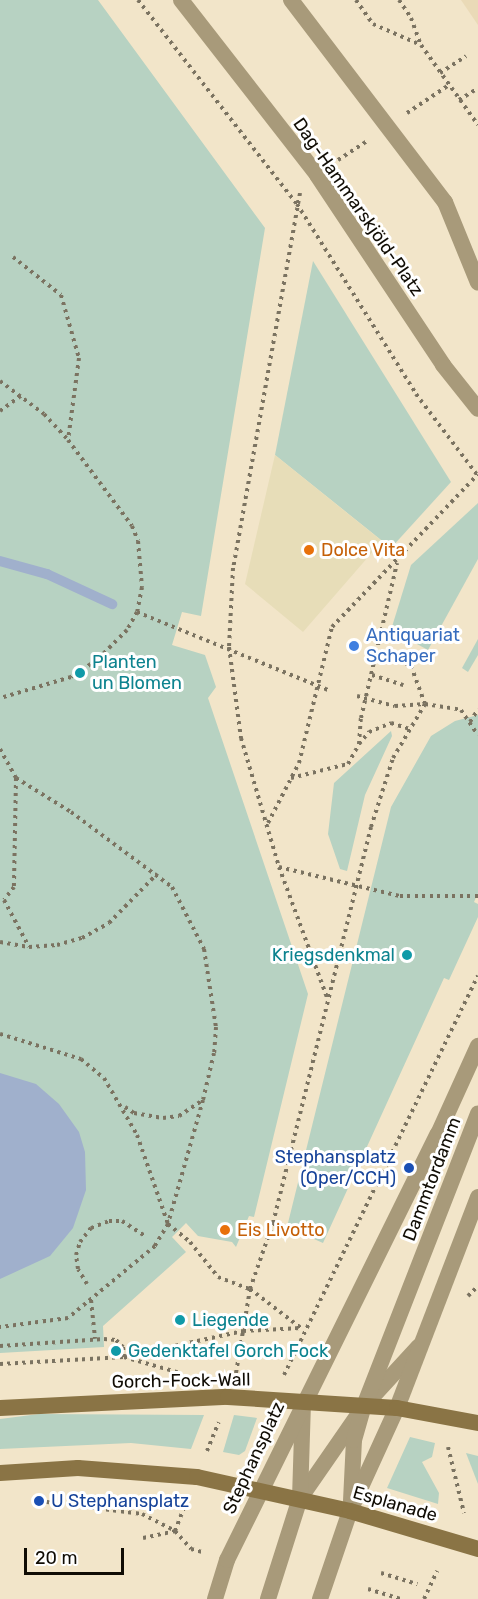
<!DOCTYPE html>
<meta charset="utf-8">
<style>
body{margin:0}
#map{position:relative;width:478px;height:1599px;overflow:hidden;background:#f2e5c9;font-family:Rubik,sans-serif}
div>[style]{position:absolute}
.built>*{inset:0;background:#eadab7}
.green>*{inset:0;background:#b7d2c2}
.sand>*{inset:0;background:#e7ddb8}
.water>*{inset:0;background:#a0b0cc}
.stream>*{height:10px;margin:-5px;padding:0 5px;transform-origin:5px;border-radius:5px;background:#a0b0cc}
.path>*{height:4px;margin-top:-2px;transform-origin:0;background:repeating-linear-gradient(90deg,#7b7361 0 3px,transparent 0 7.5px)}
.service>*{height:16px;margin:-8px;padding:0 8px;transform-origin:8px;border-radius:8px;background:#a89a7a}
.minor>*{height:16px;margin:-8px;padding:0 8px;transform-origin:8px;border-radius:8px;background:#a89a7a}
.tertiary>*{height:16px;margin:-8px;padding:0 8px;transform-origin:8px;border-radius:8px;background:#a89a7a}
.secondary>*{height:16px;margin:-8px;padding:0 8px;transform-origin:8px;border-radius:8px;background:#8a7445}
.dots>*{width:16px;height:16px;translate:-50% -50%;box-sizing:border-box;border:3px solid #fff;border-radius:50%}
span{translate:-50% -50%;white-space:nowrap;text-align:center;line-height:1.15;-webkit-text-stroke:6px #fff;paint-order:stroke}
.street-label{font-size:18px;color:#100c04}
.food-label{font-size:18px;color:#c56008}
.left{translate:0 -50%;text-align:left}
.shop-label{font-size:18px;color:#366cbe}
.culture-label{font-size:18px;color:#0d838f}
.right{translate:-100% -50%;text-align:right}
.transit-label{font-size:18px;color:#164399}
.scale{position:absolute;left:24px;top:1548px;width:100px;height:27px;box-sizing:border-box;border:3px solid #100c04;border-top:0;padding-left:8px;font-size:18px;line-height:21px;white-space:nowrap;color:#100c04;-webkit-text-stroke:4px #fff;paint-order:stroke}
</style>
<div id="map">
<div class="built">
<i style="clip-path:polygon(461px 0,478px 0,478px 25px)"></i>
</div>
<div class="green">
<i style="clip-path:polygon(0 0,98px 0,265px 228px,201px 616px,182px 612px,172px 645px,205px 655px,216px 687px,208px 698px,308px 994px,254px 1217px,249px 1216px,236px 1247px,232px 1242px,198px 1236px,186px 1223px,172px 1237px,186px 1252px,103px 1326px,104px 1347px,0 1353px)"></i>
<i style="clip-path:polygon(313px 261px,451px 482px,391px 548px,275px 455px)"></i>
<i style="clip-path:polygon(478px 503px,478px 559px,428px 650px,391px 630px,411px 565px)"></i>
<i style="clip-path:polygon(478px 639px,478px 655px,468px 672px,462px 668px)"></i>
<i style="clip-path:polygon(478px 715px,478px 893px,474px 902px,478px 904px,478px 917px,449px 980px,444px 978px,323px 1243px,287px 1227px,391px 807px,431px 736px,455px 721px)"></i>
<i style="clip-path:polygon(391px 731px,392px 736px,365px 795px,347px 871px,340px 869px,328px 834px,334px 783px)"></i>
<i style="clip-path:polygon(39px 1414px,204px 1415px,191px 1449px,131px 1443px,0 1449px,0 1419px)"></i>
<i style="clip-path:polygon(234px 1415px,257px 1418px,245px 1451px,239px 1455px,223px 1452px)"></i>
<i style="clip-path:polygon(410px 1437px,435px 1443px,432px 1457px,422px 1462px,439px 1493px,438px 1504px,387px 1488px)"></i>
<i style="clip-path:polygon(466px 1453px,478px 1456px,478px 1484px)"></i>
</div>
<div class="sand">
<i style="clip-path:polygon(275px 455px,382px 541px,303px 632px,245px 584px)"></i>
</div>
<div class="water">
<i style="clip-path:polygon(0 1073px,36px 1084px,59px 1104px,79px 1132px,85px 1152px,86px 1190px,73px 1228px,50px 1256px,0 1279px)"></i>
</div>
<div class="stream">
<i style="left:0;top:561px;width:49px;rotate:15.5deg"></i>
<i style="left:47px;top:574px;width:72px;rotate:24.8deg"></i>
</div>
<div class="path">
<i style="left:138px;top:0;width:259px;rotate:52.1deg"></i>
<i style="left:297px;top:204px;width:224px;rotate:57.9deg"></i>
<i style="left:416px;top:394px;width:103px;rotate:52.9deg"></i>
<i style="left:356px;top:0;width:29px;rotate:55deg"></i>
<i style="left:373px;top:24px;width:52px;rotate:23.6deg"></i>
<i style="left:421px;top:45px;width:98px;rotate:54.5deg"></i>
<i style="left:399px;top:0;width:22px;rotate:56deg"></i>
<i style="left:411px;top:18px;width:29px;rotate:70deg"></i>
<i style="left:440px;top:73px;width:31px;rotate:-33deg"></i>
<i style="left:459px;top:100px;width:22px;rotate:-32deg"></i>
<i style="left:407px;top:113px;width:50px;rotate:-33.7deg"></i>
<i style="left:338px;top:160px;width:35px;rotate:-33deg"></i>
<i style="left:300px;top:193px;width:381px;rotate:100.1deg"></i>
<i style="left:233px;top:568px;width:79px;rotate:92.9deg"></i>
<i style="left:229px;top:647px;width:92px;rotate:82.5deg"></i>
<i style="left:241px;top:738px;width:134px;rotate:73.6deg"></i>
<i style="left:279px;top:867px;width:142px;rotate:69.8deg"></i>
<i style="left:13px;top:257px;width:61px;rotate:38.4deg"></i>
<i style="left:61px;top:295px;width:66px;rotate:74.1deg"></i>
<i style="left:79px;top:358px;width:83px;rotate:97.6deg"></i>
<i style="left:0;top:381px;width:55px;rotate:36.9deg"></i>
<i style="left:44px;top:414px;width:35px;rotate:47deg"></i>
<i style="left:68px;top:440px;width:107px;rotate:53.3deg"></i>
<i style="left:132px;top:526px;width:16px;rotate:68deg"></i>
<i style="left:138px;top:541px;width:46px;rotate:85deg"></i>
<i style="left:142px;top:587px;width:25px;rotate:101deg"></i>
<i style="left:137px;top:612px;width:21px;rotate:119deg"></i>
<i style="left:127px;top:630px;width:42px;rotate:135deg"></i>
<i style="left:97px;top:660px;width:31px;rotate:147deg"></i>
<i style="left:71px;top:677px;width:74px;rotate:163.5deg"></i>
<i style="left:0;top:411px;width:26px;rotate:-36deg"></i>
<i style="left:137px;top:612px;width:206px;rotate:22.2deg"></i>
<i style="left:379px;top:651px;width:35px;rotate:25deg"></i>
<i style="left:411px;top:666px;width:40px;rotate:69.8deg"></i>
<i style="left:372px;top:675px;width:33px;rotate:18deg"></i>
<i style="left:357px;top:696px;width:39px;rotate:15deg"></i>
<i style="left:395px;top:706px;width:30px;rotate:-4deg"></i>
<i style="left:425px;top:704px;width:36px;rotate:9deg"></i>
<i style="left:461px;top:710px;width:30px;rotate:56deg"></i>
<i style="left:470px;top:722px;width:15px;rotate:-58deg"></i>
<i style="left:359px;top:744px;width:16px;rotate:-50deg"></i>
<i style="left:369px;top:732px;width:24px;rotate:-22deg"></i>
<i style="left:391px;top:723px;width:20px;rotate:18deg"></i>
<i style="left:0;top:749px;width:33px;rotate:61deg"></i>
<i style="left:16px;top:778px;width:65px;rotate:31.7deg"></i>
<i style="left:71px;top:812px;width:126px;rotate:36.6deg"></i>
<i style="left:172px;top:887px;width:70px;rotate:62.7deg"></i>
<i style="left:204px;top:949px;width:79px;rotate:81.3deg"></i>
<i style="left:216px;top:1027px;width:26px;rotate:94deg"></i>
<i style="left:214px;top:1053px;width:48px;rotate:103.2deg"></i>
<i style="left:203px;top:1100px;width:129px;rotate:105.8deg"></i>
<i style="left:168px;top:1224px;width:26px;rotate:121deg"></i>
<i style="left:155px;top:1246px;width:113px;rotate:140.4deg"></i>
<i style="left:68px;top:1318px;width:69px;rotate:172.5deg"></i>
<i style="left:16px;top:778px;width:109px;rotate:91.1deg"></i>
<i style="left:14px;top:887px;width:16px;rotate:128deg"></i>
<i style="left:4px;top:900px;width:53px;rotate:62deg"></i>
<i style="left:291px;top:778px;width:59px;rotate:-13.8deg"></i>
<i style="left:348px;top:764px;width:23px;rotate:-61deg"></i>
<i style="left:359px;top:744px;width:26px;rotate:-86deg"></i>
<i style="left:361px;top:718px;width:159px;rotate:-76.9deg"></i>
<i style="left:268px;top:823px;width:68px;rotate:-62.7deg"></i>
<i style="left:299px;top:763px;width:140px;rotate:-76.4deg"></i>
<i style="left:332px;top:627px;width:211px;rotate:-46.3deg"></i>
<i style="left:279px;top:867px;width:124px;rotate:13.5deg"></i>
<i style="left:400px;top:896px;width:78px"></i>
<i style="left:0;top:942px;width:29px;rotate:10deg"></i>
<i style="left:29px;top:947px;width:28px;rotate:-4deg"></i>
<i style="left:57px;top:945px;width:26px;rotate:-16deg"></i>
<i style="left:82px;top:938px;width:31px;rotate:-29deg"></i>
<i style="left:109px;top:923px;width:69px;rotate:-45.6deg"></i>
<i style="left:0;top:1034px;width:85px;rotate:17.2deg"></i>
<i style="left:81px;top:1059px;width:30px;rotate:40deg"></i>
<i style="left:104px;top:1078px;width:66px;rotate:59.9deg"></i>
<i style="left:137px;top:1135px;width:94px;rotate:70.8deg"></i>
<i style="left:168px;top:1224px;width:28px;rotate:39deg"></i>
<i style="left:190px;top:1242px;width:45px;rotate:51.3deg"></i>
<i style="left:218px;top:1277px;width:34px;rotate:21deg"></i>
<i style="left:250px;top:1289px;width:64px;rotate:37.4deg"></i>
<i style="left:125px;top:1107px;width:11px;rotate:34deg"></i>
<i style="left:134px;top:1113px;width:29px;rotate:10deg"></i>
<i style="left:163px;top:1118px;width:16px;rotate:-7deg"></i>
<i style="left:179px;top:1116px;width:29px;rotate:-34deg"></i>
<i style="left:87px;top:1284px;width:17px;rotate:-121deg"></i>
<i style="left:78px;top:1269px;width:14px;rotate:-98deg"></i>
<i style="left:76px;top:1255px;width:14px;rotate:-73deg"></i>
<i style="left:80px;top:1242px;width:18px;rotate:-52deg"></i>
<i style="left:91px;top:1228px;width:19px;rotate:-21deg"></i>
<i style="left:109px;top:1221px;width:13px"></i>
<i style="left:122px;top:1221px;width:27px;rotate:33deg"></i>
<i style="left:468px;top:1296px;width:14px;rotate:-45deg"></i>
<i style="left:91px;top:1300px;width:39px;rotate:84deg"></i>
<i style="left:0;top:1346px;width:104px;rotate:-3.9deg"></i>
<i style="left:104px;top:1339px;width:12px;rotate:5deg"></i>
<i style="left:116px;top:1340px;width:10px;rotate:45deg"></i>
<i style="left:123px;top:1347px;width:10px;rotate:84deg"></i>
<i style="left:124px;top:1357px;width:58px;rotate:15.9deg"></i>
<i style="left:0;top:1364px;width:124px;rotate:-3.2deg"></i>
<i style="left:124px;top:1357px;width:122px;rotate:-12.3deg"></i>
<i style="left:243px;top:1331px;width:58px;rotate:-3deg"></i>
<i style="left:236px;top:1373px;width:85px;rotate:-80.5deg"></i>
<i style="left:250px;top:1289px;width:70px;rotate:-70.8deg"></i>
<i style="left:273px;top:1223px;width:408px;rotate:-76.1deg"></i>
<i style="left:371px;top:827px;width:72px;rotate:-72.3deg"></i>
<i style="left:393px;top:758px;width:63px;rotate:-59.3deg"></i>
<i style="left:284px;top:1375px;width:444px;rotate:-64.1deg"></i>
<i style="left:448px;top:1447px;width:68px;rotate:76.4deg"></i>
<i style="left:207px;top:1451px;width:31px;rotate:-68deg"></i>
<i style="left:39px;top:1501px;width:104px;rotate:7.2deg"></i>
<i style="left:142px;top:1514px;width:37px;rotate:27deg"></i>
<i style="left:175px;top:1531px;width:24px;rotate:48deg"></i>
<i style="left:191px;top:1549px;width:11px;rotate:15deg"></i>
<i style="left:143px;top:1538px;width:33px;rotate:-12deg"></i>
<i style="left:175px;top:1531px;width:25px;rotate:-69deg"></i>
<i style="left:381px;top:1573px;width:38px;rotate:17deg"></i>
<i style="left:368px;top:1589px;width:34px;rotate:17deg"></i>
<i style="left:424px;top:1599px;width:31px;rotate:-65deg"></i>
</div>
<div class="service">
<i style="left:301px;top:1497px;width:111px;rotate:-55.3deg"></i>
<i style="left:364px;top:1406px;width:81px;rotate:-47.5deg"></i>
<i style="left:268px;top:1599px;width:106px;rotate:-72.4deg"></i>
<i style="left:300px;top:1498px;width:94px;rotate:-88.2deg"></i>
</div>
<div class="minor">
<i style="left:181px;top:0;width:222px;rotate:52.1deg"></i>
<i style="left:317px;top:175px;width:228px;rotate:56.4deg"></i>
<i style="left:443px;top:365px;width:56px;rotate:51.5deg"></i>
<i style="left:291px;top:0;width:254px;rotate:52.7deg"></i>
<i style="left:445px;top:202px;width:87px;rotate:67.8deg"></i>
</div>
<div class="tertiary">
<i style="left:351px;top:1501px;width:61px;rotate:-87.2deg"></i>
<i style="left:354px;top:1440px;width:35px;rotate:-74deg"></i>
<i style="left:364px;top:1406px;width:314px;rotate:-68.7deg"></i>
<i style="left:215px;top:1599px;width:41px;rotate:-72.9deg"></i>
<i style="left:227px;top:1560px;width:475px;rotate:-63.7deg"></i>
<i style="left:438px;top:1134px;width:97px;rotate:-65.6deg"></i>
<i style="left:320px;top:1599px;width:93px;rotate:-71.2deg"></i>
<i style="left:350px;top:1511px;width:113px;rotate:-65.5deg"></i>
<i style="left:397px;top:1408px;width:226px;rotate:-69deg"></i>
</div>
<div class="secondary">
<i style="left:0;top:1408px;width:228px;rotate:-2.8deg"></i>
<i style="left:228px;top:1397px;width:169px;rotate:3.7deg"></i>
<i style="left:397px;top:1408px;width:82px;rotate:10.5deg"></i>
<i style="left:0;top:1473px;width:78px;rotate:-3.7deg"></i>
<i style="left:78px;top:1468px;width:119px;rotate:4.3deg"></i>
<i style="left:197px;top:1477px;width:157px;rotate:12.5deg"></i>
<i style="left:350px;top:1511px;width:134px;rotate:16.5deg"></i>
</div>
<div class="dots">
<i style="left:309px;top:550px;background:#e8710a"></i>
<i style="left:354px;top:646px;background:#3f7fe0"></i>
<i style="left:80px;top:673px;background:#0f9aa8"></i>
<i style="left:407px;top:955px;background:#0f9aa8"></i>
<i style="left:409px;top:1168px;background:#1a4fb4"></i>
<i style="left:225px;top:1230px;background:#e8710a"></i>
<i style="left:180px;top:1320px;background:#0f9aa8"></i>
<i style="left:116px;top:1351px;background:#0f9aa8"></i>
<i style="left:39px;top:1501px;background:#1a4fb4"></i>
</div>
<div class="street-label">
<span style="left:358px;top:207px;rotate:55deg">Dag-Hammarskjöld-Platz</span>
<span style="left:432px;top:1179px;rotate:-69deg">Dammtordamm</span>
<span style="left:181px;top:1381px;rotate:-1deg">Gorch-Fock-Wall</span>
<span style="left:254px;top:1458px;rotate:-65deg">Stephansplatz</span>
<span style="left:395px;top:1504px;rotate:16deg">Esplanade</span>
</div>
<div class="food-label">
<span class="left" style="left:321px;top:550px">Dolce Vita</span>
<span class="left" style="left:237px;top:1230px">Eis Livotto</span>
</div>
<div class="shop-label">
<span class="left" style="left:366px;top:646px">Antiquariat<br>Schaper</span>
</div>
<div class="culture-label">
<span class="left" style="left:92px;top:673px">Planten<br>un Blomen</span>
<span class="right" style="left:395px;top:955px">Kriegsdenkmal</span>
<span class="left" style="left:192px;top:1320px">Liegende</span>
<span class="left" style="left:128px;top:1351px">Gedenktafel Gorch Fock</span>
</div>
<div class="transit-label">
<span class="right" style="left:396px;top:1168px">Stephansplatz<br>(Oper/CCH)</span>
<span class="left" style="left:51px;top:1501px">U Stephansplatz</span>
</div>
<div class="scale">20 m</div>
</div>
